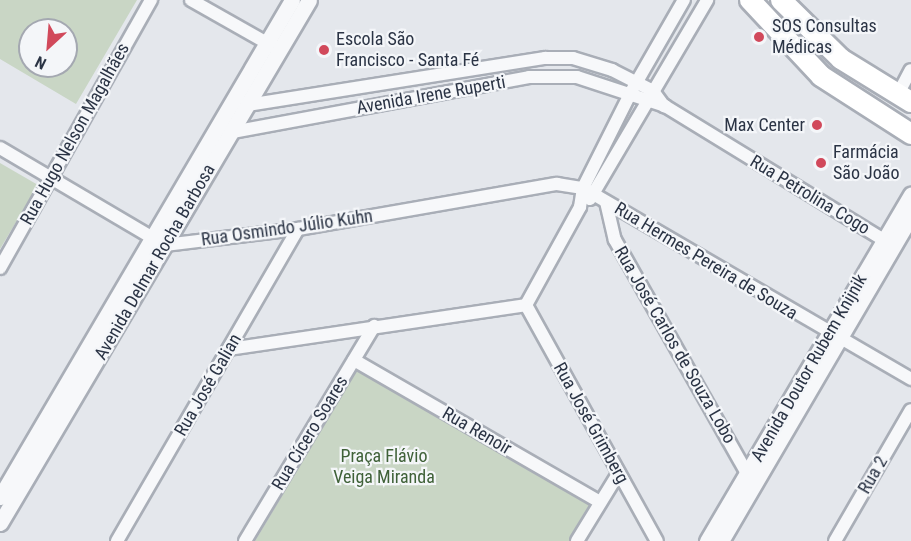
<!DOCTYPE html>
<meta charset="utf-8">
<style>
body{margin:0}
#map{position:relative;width:911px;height:541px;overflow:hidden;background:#e4e7ec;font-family:"Roboto Condensed",sans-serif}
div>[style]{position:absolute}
.green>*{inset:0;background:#c9d6c5}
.roads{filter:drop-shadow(2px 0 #a9aeb7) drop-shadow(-2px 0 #a9aeb7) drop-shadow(0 2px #a9aeb7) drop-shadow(0 -2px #a9aeb7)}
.minor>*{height:12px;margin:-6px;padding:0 6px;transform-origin:6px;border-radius:6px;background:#f7f8fa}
.tertiary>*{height:15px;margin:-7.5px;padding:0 7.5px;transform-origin:7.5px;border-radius:7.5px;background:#f7f8fa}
.primary>*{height:20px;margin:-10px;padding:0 10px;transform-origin:10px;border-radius:10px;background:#fff}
.dots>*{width:16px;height:16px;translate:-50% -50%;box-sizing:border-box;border:3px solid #f4f6f9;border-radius:50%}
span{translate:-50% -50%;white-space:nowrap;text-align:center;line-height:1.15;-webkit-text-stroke:4.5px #f4f6f9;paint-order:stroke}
.poi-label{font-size:18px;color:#2b3445}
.left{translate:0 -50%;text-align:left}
.right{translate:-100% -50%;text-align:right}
.street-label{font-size:18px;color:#2b3445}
.park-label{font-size:18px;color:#3f6138}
.north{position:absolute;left:18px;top:18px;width:60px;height:60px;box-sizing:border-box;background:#f4f6f9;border:2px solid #a4a8b1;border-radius:50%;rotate:206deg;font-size:16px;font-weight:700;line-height:24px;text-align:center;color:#2b3445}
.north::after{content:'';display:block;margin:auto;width:21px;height:27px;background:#d1495b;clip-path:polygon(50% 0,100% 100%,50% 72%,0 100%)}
</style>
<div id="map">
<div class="green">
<i style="clip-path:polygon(evenodd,0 0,137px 0,76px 104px,0 59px,0 0,30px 30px,66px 30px,66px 66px,30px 66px,30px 30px)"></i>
<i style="clip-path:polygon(0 163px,38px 185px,0 249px)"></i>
<i style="clip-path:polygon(358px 368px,592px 505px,570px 541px,255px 541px)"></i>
</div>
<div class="roads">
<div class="minor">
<i style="left:191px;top:0;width:95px;rotate:29.5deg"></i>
<i style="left:898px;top:94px;width:27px;rotate:-62deg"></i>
<i style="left:241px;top:106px;width:308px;rotate:-9deg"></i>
<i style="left:545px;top:58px;width:28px"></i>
<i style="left:573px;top:58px;width:41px;rotate:17.1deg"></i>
<i style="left:612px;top:70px;width:46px;rotate:27.1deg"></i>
<i style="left:653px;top:91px;width:19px;rotate:54deg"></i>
<i style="left:227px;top:133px;width:307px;rotate:-10.5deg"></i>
<i style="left:529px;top:77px;width:48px"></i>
<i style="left:577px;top:77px;width:93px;rotate:18.2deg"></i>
<i style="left:665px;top:106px;width:266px;rotate:31.5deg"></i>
<i style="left:0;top:148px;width:191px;rotate:30.5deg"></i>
<i style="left:165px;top:245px;width:134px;rotate:-6.9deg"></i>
<i style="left:298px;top:229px;width:263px;rotate:-9.9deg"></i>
<i style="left:557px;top:184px;width:26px;rotate:9deg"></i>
<i style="left:583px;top:188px;width:380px;rotate:30.2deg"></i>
<i style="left:590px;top:199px;width:231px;rotate:-59.5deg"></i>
<i style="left:606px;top:202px;width:39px;rotate:77deg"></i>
<i style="left:615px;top:240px;width:274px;rotate:60.5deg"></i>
<i style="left:0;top:268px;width:308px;rotate:-60.6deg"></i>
<i style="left:526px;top:305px;width:112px;rotate:-61.1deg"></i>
<i style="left:580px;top:207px;width:19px;rotate:-81deg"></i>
<i style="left:583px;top:188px;width:107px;rotate:-63.4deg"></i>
<i style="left:631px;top:92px;width:106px;rotate:-60.1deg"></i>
<i style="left:526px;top:305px;width:270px;rotate:61deg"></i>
<i style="left:229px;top:349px;width:300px;rotate:-8.4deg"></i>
<i style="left:354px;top:360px;width:284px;rotate:30deg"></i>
<i style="left:117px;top:541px;width:361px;rotate:-59.9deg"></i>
<i style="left:245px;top:541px;width:251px;rotate:-59deg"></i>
<i style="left:577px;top:541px;width:79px;rotate:-58.5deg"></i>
<i style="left:835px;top:541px;width:151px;rotate:-59.9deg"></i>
</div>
<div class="tertiary">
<i style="left:0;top:497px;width:576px;rotate:-59.56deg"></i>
<i style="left:0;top:523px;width:607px;rotate:-59.42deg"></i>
<i style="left:707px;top:541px;width:402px;rotate:-59.5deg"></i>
<i style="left:721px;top:541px;width:376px;rotate:-59.7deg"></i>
</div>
<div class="primary">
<i style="left:750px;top:0;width:104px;rotate:46.9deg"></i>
<i style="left:821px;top:76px;width:107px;rotate:32.8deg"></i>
<i style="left:781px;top:0;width:84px;rotate:44.5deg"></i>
<i style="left:841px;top:59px;width:82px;rotate:31.6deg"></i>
</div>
</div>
<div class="dots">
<i style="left:759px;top:37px;background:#d1495b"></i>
<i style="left:324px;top:50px;background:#d1495b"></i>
<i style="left:817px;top:125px;background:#d1495b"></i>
<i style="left:821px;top:163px;background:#d1495b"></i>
</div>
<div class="poi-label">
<span class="left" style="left:772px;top:37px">SOS Consultas<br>Médicas</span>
<span class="left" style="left:336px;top:50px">Escola São<br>Francisco - Santa Fé</span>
<span class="right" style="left:805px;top:125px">Max Center</span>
<span class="left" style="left:833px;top:163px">Farmácia<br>São João</span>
</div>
<div class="street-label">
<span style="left:431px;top:95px;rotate:-10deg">Avenida Irene Ruperti</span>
<span style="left:75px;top:134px;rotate:-61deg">Rua Hugo Nelson Magalhães</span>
<span style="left:810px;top:195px;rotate:31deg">Rua Petrolina Cogo</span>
<span style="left:287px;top:228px;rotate:-8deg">Rua Osmindo Júlio Kuhn</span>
<span style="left:706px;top:261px;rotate:31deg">Rua Hermes Pereira de Souza</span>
<span style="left:155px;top:262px;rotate:-60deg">Avenida Delmar Rocha Barbosa</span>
<span style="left:675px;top:345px;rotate:60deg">Rua José Carlos de Souza Lobo</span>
<span style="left:809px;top:368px;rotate:-60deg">Avenida Doutor Rubem Knijnik</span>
<span style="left:208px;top:385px;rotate:-60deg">Rua José Galian</span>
<span style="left:591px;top:423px;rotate:61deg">Rua José Grimberg</span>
<span style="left:477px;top:431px;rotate:30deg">Rua Renoir</span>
<span style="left:310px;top:433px;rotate:-59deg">Rua Cícero Soares</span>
<span style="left:873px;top:475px;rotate:-60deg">Rua 2</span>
</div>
<div class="park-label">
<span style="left:384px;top:467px">Praça Flávio<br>Veiga Miranda</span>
</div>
<div class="north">N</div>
</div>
